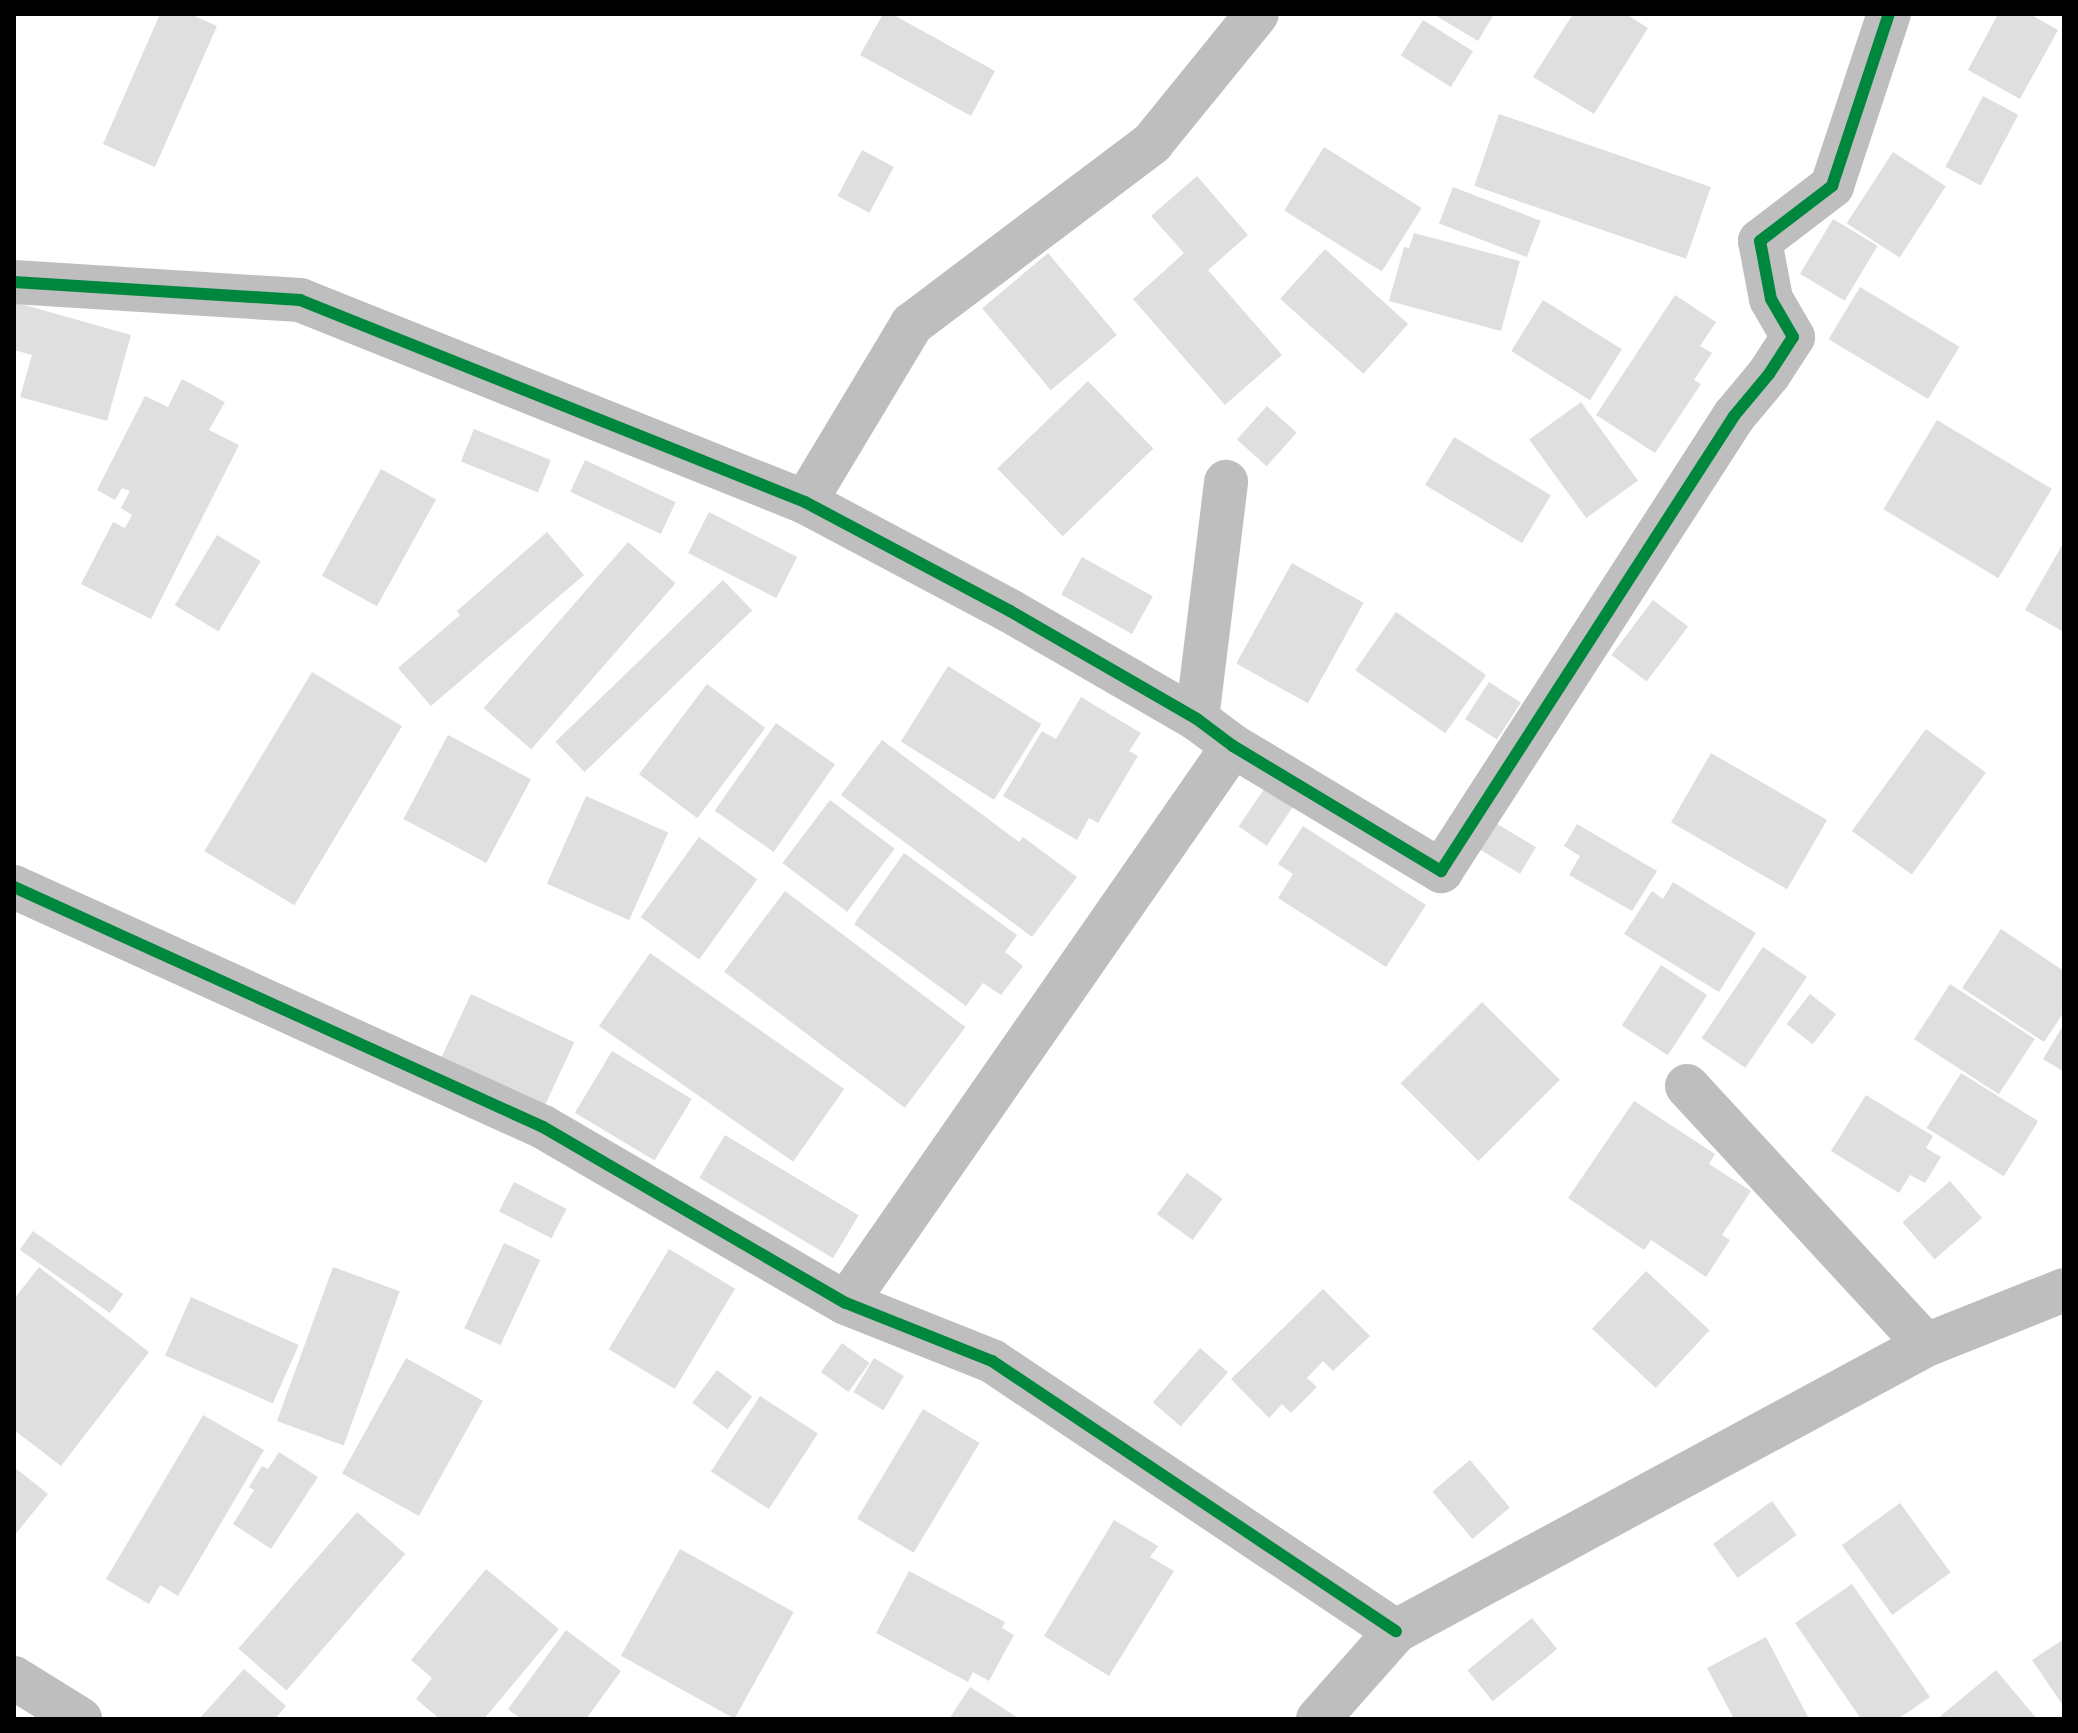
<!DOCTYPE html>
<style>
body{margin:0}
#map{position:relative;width:2078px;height:1733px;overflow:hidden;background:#fff;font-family:"Fira Sans",sans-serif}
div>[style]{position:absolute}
.building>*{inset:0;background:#dfdfdf;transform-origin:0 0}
.minor>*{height:44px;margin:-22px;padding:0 22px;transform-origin:22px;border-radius:22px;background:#bebebe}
.cycleway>*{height:12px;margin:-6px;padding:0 6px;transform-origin:6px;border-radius:6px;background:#00873e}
span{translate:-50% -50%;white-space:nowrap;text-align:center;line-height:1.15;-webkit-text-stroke:7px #fff;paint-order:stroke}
.frame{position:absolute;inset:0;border:16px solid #000;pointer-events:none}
</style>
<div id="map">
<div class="building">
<i style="clip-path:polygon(160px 14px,190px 14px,217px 26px,155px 167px,103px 144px)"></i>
<i style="clip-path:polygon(883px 14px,892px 14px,995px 71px,971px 116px,860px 55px)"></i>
<i style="clip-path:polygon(1433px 14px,1494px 14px,1478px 41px)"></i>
<i style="clip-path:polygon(1573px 14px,1626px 14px,1648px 28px,1594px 114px,1533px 77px)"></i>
<i style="clip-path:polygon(1998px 14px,2030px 14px,2058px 30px,2020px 99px,1968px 70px)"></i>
<i style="left:1423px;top:20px;width:59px;height:42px;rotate:32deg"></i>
<i style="left:1983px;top:96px;width:40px;height:80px;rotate:28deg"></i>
<i style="left:1499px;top:114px;width:224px;height:76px;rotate:19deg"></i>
<i style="left:1324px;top:147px;width:115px;height:75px;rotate:32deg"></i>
<i style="left:862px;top:150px;width:36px;height:52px;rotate:28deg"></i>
<i style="left:1893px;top:152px;width:63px;height:85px;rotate:33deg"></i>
<i style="clip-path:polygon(1197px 176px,1248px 235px,1208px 270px,1282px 355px,1225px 405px,1133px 299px,1184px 253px,1151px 216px)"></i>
<i style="left:1453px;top:187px;width:94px;height:39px;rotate:21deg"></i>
<i style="left:1833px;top:219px;width:52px;height:64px;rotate:31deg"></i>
<i style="clip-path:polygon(1414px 233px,1520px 261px,1501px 331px,1389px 301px,1404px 247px,1409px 248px)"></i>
<i style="left:1325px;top:249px;width:112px;height:67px;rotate:42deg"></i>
<i style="left:1048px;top:253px;width:107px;height:86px;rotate:50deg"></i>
<i style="left:1860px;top:287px;width:116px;height:61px;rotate:31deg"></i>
<i style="clip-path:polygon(1675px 295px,1716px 322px,1700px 346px,1712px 353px,1694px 380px,1701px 384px,1655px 453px,1596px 415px)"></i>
<i style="left:1543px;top:300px;width:93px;height:60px;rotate:32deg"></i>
<i style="clip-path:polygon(14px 302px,131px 335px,107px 421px,20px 397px,32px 355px,14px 350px)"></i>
<i style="clip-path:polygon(182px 379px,225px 402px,209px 430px,239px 445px,151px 619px,81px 584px,113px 522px,125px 528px,132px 515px,121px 508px,130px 491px,122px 488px,115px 500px,97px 490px,145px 396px,168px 407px)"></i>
<i style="left:1088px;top:381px;width:94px;height:126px;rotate:46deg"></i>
<i style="left:1581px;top:402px;width:97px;height:64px;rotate:54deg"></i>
<i style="left:1267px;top:406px;width:40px;height:45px;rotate:42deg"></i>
<i style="left:1937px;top:420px;width:134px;height:104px;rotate:31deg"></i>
<i style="left:474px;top:429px;width:83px;height:35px;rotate:22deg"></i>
<i style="left:1454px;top:437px;width:113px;height:56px;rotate:31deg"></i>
<i style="left:585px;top:460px;width:100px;height:35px;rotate:25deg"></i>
<i style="left:381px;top:469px;width:63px;height:122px;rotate:29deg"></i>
<i style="left:709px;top:512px;width:99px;height:46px;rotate:27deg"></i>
<i style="clip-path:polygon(547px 532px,584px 575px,431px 706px,398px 668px,460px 615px,457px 611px)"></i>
<i style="left:217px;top:535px;width:51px;height:82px;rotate:31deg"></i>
<i style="left:628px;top:542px;width:63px;height:220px;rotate:41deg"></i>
<i style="clip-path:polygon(2064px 542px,2064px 632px,2025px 610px)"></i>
<i style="left:1082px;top:557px;width:81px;height:43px;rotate:29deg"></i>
<i style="left:1292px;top:563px;width:82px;height:115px;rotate:29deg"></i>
<i style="left:723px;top:580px;width:42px;height:233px;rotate:46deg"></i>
<i style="left:1653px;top:600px;width:44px;height:69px;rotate:37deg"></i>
<i style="left:1396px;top:612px;width:110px;height:71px;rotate:35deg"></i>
<i style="left:948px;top:666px;width:110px;height:89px;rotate:32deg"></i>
<i style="left:312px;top:672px;width:105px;height:209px;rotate:31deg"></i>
<i style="left:1489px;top:682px;width:38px;height:44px;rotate:33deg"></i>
<i style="left:707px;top:684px;width:73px;height:113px;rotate:37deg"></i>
<i style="clip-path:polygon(1081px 697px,1141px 733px,1129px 751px,1138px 756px,1098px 823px,1089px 818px,1077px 840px,1003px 796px,1042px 731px,1056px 739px)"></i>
<i style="left:776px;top:723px;width:72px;height:107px;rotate:35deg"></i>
<i style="left:1926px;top:729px;width:74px;height:126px;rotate:36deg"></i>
<i style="left:448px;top:735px;width:94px;height:95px;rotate:28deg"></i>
<i style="clip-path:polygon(882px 740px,1019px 842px,1023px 837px,1077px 877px,1032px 937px,841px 795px)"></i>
<i style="left:1711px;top:753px;width:134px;height:80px;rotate:30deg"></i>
<i style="left:1266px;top:786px;width:34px;height:49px;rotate:34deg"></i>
<i style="left:586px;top:796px;width:90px;height:96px;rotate:24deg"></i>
<i style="left:830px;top:800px;width:81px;height:79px;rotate:37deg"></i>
<i style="left:1494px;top:822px;width:49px;height:31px;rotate:31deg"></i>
<i style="clip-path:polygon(1577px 824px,1657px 871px,1632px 911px,1569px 875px,1580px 856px,1564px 846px)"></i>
<i style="clip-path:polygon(1303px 826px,1426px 905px,1386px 967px,1278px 898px,1293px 874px,1278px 864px)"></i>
<i style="left:699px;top:837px;width:72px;height:99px;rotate:36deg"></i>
<i style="clip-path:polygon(904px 853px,1017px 935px,1005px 952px,1023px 966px,1001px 995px,983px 983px,966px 1006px,854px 924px)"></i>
<i style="clip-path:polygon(1673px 882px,1756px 933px,1719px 992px,1624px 934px,1652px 891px,1663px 899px)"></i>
<i style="left:785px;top:891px;width:226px;height:101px;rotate:37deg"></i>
<i style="clip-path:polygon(2001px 929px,2064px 971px,2064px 1012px,2044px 1042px,1962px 988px)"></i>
<i style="left:1763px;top:947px;width:53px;height:110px;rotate:34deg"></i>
<i style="left:650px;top:953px;width:237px;height:89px;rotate:35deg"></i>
<i style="left:1661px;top:965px;width:55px;height:72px;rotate:33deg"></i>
<i style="left:1950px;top:984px;width:101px;height:66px;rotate:33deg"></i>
<i style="left:471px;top:994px;width:114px;height:79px;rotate:25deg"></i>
<i style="left:1810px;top:994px;width:33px;height:38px;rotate:38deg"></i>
<i style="left:1482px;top:1002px;width:110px;height:115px;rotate:45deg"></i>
<i style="clip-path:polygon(2064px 1024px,2064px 1072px,2043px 1059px)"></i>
<i style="left:612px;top:1051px;width:93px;height:72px;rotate:31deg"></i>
<i style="left:1961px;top:1073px;width:91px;height:65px;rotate:32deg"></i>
<i style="clip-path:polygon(1866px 1095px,1933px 1136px,1926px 1148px,1941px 1157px,1925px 1183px,1910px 1175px,1899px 1193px,1831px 1151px)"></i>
<i style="clip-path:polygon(1634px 1101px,1715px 1154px,1709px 1164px,1751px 1191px,1722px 1235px,1730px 1240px,1706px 1277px,1651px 1240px,1644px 1250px,1568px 1198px)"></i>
<i style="left:725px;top:1135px;width:156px;height:50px;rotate:31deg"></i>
<i style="left:1187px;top:1173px;width:44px;height:51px;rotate:36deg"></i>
<i style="left:1950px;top:1181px;width:49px;height:63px;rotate:49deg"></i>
<i style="left:514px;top:1182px;width:59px;height:33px;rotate:27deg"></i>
<i style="left:33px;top:1231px;width:110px;height:23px;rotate:35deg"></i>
<i style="left:504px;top:1243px;width:40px;height:94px;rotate:25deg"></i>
<i style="left:669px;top:1249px;width:77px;height:117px;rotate:31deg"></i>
<i style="clip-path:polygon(39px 1267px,149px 1352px,61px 1466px,14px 1430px,14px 1299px)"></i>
<i style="left:333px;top:1267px;width:71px;height:164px;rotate:20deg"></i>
<i style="left:1646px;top:1271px;width:87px;height:79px;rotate:43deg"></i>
<i style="clip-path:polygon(1323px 1289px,1370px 1336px,1333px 1371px,1323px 1361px,1307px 1378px,1317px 1387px,1291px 1413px,1282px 1404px,1269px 1418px,1231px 1379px)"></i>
<i style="left:191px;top:1297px;width:118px;height:64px;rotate:24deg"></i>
<i style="left:842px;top:1343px;width:34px;height:36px;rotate:36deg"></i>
<i style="left:1200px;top:1348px;width:37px;height:72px;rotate:41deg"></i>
<i style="left:406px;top:1358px;width:88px;height:132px;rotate:29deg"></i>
<i style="left:874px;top:1358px;width:35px;height:40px;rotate:31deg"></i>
<i style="left:717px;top:1370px;width:44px;height:41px;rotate:37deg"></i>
<i style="left:760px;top:1396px;width:69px;height:90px;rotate:33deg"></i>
<i style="left:923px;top:1409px;width:66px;height:128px;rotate:31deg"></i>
<i style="clip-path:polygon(203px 1415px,264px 1450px,178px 1596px,160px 1585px,149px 1604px,106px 1579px)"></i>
<i style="clip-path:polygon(279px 1452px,318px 1477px,271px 1549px,233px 1524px,254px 1490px,249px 1487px,262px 1466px,268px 1469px)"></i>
<i style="left:1470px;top:1460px;width:62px;height:49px;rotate:50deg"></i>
<i style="clip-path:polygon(14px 1467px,48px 1494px,14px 1536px)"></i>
<i style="left:1772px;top:1501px;width:42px;height:73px;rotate:54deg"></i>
<i style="left:1900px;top:1503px;width:86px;height:72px;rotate:54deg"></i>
<i style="left:357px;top:1512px;width:64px;height:181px;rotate:41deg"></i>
<i style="clip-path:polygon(1114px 1520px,1158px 1546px,1150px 1557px,1174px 1571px,1109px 1676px,1044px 1636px)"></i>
<i style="left:680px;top:1549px;width:130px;height:122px;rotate:29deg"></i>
<i style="clip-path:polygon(486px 1569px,559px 1629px,484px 1719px,440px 1719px,416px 1699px,432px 1678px,411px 1660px)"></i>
<i style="clip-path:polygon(909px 1571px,1005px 1622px,1002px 1628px,1014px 1635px,989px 1681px,973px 1672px,968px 1682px,876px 1633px)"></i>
<i style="clip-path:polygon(1852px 1584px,1930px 1697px,1898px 1719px,1861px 1719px,1795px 1623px)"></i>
<i style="left:1532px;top:1618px;width:40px;height:83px;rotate:51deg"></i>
<i style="clip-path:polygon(566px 1630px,621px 1671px,586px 1719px,521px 1719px,508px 1709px)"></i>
<i style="clip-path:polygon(1766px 1637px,1809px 1719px,1734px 1719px,1707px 1668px)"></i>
<i style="clip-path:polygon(2064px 1639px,2064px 1707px,2032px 1660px)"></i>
<i style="clip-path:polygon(244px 1669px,286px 1706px,275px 1719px,199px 1719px)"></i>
<i style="clip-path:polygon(1996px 1670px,2037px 1719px,1937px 1719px)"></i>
<i style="clip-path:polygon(970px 1687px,1020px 1719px,949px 1719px)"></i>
</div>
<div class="minor">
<i style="left:14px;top:282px;width:287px;rotate:3.6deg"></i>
<i style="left:300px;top:300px;width:544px;rotate:21.8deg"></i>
<i style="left:805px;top:502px;width:232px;rotate:28deg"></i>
<i style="left:1010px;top:611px;width:216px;rotate:30deg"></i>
<i style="left:1197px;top:719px;width:45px;rotate:36.9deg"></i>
<i style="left:1233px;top:746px;width:243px;rotate:31deg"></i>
<i style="left:1441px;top:871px;width:541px;rotate:-57.22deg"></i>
<i style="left:1734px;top:416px;width:55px;rotate:-50.2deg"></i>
<i style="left:1769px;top:374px;width:44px;rotate:-57deg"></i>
<i style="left:1793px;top:337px;width:44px;rotate:-120.1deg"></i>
<i style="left:1771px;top:299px;width:59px;rotate:-100.7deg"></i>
<i style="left:1760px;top:241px;width:91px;rotate:-37.4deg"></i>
<i style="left:1832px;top:186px;width:181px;rotate:-71.7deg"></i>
<i style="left:805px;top:502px;width:208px;rotate:-59deg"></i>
<i style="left:912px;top:324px;width:301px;rotate:-37deg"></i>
<i style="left:1152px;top:143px;width:166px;rotate:-50.9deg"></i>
<i style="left:1197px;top:719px;width:239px;rotate:-83deg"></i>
<i style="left:14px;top:887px;width:581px;rotate:24.4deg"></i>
<i style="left:543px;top:1127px;width:350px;rotate:30.2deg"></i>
<i style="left:846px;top:1303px;width:157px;rotate:21.7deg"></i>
<i style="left:992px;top:1361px;width:486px;rotate:33.8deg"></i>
<i style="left:1687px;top:1086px;width:352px;rotate:47.3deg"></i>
<i style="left:846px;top:1303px;width:678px;rotate:-55.21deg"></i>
<i style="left:14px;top:1678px;width:78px;rotate:31.8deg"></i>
<i style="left:1318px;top:1719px;width:118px;rotate:-48.4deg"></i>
<i style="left:1396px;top:1631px;width:602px;rotate:-28.35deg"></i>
<i style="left:1926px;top:1345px;width:149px;rotate:-21.7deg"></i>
</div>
<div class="cycleway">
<i style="left:14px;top:282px;width:287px;rotate:3.6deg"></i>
<i style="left:300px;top:300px;width:544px;rotate:21.8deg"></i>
<i style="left:805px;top:502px;width:232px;rotate:28deg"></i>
<i style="left:1010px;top:611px;width:216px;rotate:30deg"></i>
<i style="left:1197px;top:719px;width:45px;rotate:36.9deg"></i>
<i style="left:1233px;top:746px;width:243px;rotate:31deg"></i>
<i style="left:1441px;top:871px;width:541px;rotate:-57.22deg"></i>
<i style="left:1734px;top:416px;width:55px;rotate:-50.2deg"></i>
<i style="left:1769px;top:374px;width:44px;rotate:-57deg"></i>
<i style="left:1793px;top:337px;width:44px;rotate:-120.1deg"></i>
<i style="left:1771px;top:299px;width:59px;rotate:-100.7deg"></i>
<i style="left:1760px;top:241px;width:91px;rotate:-37.4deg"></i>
<i style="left:1832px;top:186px;width:181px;rotate:-71.7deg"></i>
<i style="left:14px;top:887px;width:581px;rotate:24.4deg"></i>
<i style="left:543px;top:1127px;width:350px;rotate:30.2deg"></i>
<i style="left:846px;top:1303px;width:157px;rotate:21.7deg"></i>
<i style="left:992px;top:1361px;width:486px;rotate:33.8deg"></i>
</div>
<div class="frame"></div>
</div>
